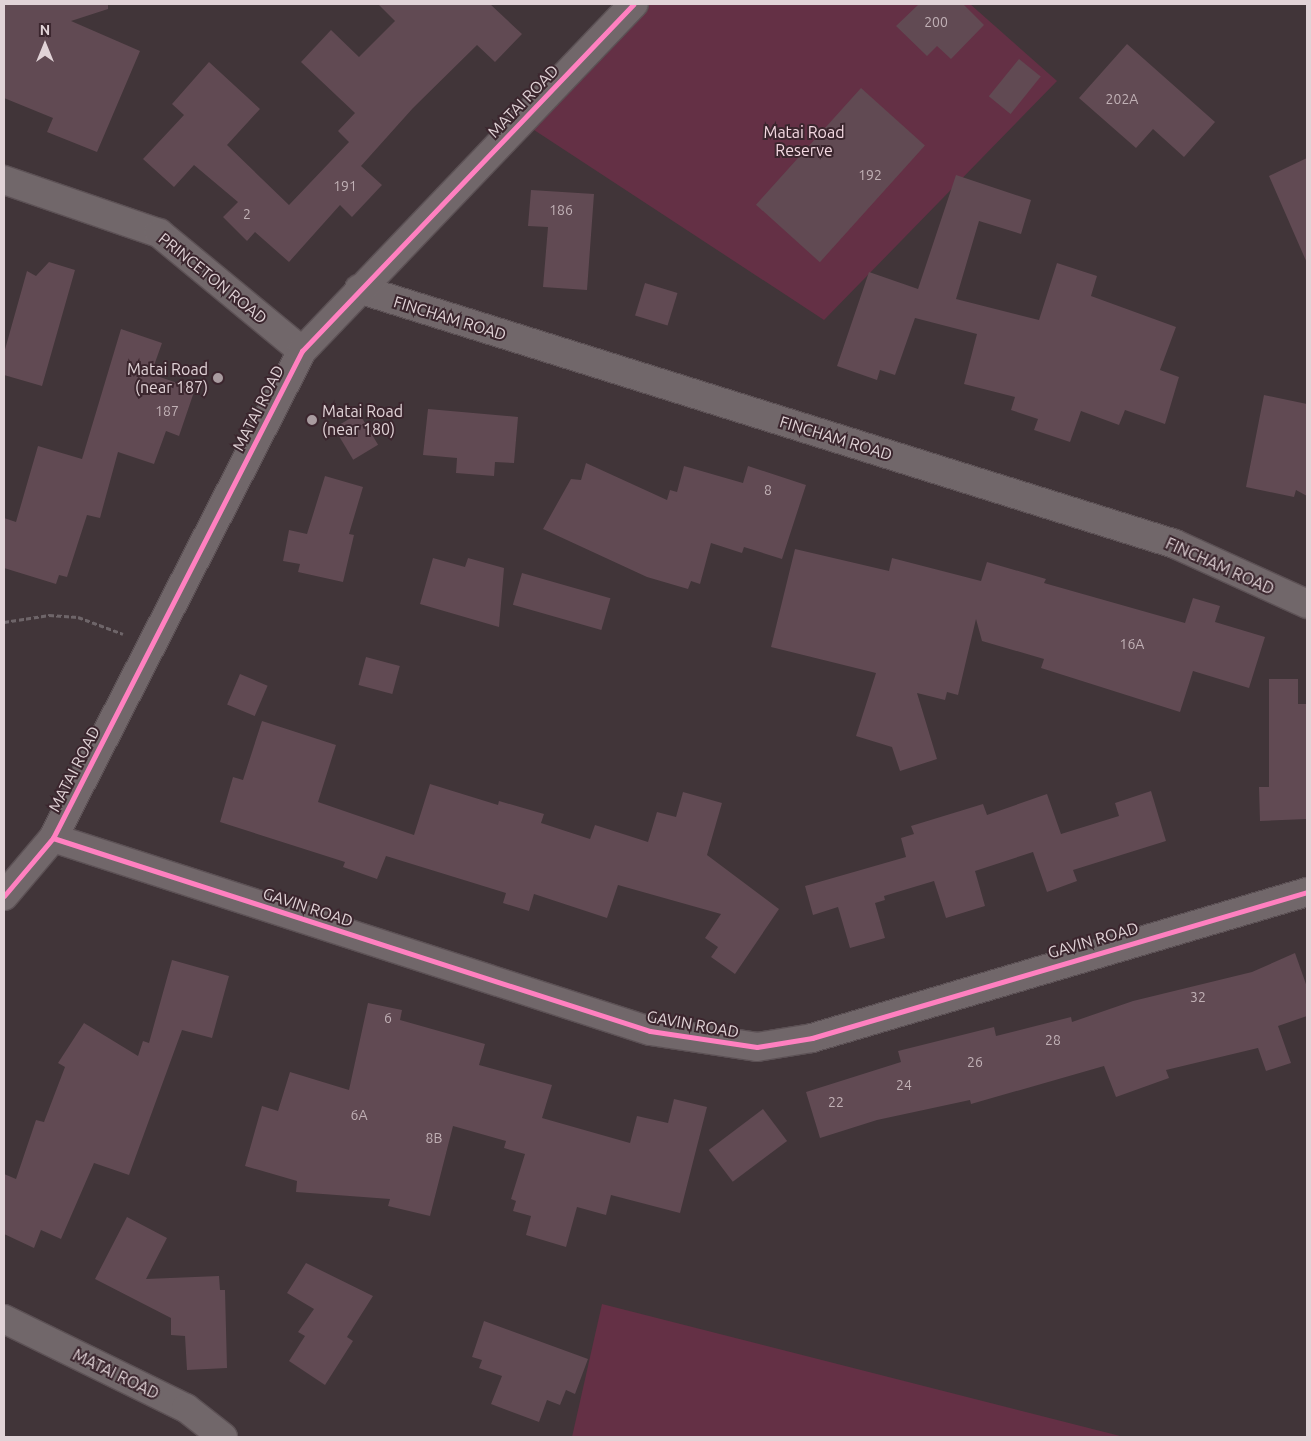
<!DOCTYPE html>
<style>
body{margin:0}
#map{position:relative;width:1311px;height:1441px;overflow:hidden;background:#413539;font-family:Ubuntu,sans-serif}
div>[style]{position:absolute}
.green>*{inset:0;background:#643045}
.building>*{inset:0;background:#614a53;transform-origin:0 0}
.path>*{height:3px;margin-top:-1.5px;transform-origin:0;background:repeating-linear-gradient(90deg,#6e6569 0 5px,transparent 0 7.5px)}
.roads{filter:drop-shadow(1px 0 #5c5155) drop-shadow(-1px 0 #5c5155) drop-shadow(0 1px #5c5155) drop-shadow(0 -1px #5c5155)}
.minor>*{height:28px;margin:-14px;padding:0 14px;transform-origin:14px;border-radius:14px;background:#71676a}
.tertiary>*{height:28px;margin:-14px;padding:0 14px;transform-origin:14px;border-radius:14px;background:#71676a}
.cycleway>*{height:5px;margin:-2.5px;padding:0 2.5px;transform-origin:2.5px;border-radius:2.5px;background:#ff80c0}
.dots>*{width:14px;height:14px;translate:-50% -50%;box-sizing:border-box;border:2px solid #3b262e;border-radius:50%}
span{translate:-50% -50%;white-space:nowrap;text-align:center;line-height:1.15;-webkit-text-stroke:4px #3b262e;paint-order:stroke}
.number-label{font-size:14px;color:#c1b1b6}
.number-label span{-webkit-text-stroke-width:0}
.street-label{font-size:16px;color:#e1d3d7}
.park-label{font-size:16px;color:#f4d9e2}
.poi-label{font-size:16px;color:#e1d3d7}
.right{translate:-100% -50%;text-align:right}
.left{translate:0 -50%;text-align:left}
.frame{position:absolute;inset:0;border:5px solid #e1d3d7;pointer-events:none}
.north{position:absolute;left:20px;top:20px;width:50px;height:50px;-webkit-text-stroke:4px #3b262e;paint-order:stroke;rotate:0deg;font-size:14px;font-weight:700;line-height:20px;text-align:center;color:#e1d3d7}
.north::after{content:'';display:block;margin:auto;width:18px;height:22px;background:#e1d3d7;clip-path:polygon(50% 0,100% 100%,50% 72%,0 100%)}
</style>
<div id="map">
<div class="green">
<i style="clip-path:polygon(649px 4px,970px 4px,1057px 81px,824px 320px,528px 126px)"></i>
<i style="clip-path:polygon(602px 1304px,1124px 1437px,572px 1437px)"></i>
</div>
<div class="building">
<i style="clip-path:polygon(4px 4px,108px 4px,108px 9px,71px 21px,140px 51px,97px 152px,47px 132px,53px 118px,4px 98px)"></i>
<i style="clip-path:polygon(378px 4px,490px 4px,522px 34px,495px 62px,477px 45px,413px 108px,361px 166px,382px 185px,352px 217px,340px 205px,289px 262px,255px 232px,247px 241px,223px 217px,238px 202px,194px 165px,174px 187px,143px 159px,184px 115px,172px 104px,209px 62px,260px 109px,227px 145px,289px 205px,349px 142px,338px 131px,355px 113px,301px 62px,331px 30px,359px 57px,395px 21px)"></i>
<i style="clip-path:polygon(919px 4px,963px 4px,984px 25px,951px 59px,937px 46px,927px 56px,896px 26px)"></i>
<i style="clip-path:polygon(1127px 44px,1215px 122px,1184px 157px,1153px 129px,1136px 148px,1079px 98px)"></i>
<i style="left:1019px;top:59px;width:28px;height:48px;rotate:39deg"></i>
<i style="left:861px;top:88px;width:86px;height:157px;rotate:42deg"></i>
<i style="clip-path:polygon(1307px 158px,1307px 263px,1269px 176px)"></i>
<i style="clip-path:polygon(956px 175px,1031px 200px,1021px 234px,979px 221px,956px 299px,1039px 320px,1057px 263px,1097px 276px,1091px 296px,1176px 327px,1160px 370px,1179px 377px,1165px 424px,1125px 410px,1119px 425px,1081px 411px,1070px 442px,1034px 430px,1038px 419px,1011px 410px,1015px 397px,964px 384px,977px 334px,915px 318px,895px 375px,880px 370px,877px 380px,837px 366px,869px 272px,918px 289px)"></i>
<i style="clip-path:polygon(531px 190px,594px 194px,587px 290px,543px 287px,548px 227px,528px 226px)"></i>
<i style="clip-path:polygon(49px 262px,75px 270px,42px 386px,4px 375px,4px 353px,27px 271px,36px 276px)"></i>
<i style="left:645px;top:283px;width:34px;height:34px;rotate:17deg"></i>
<i style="clip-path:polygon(121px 329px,162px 343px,151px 374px,195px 389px,179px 436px,166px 431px,154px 464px,118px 452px,100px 518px,87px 515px,67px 577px,59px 575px,56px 584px,4px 568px,4px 518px,16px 522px,38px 446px,82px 459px)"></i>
<i style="clip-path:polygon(1264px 395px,1307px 404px,1307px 496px,1296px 490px,1294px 497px,1246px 487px)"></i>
<i style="clip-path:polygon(428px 409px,518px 417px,514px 463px,495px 462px,494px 476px,456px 473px,457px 458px,423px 455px)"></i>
<i style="left:359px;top:413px;width:37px;height:29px;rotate:59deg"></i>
<i style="clip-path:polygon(586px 463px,667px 500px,670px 490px,677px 492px,684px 466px,743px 483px,748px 466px,806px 485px,782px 559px,744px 547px,742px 553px,711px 543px,700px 584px,691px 581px,688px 589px,647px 577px,543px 529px,571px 479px,581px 480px)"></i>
<i style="clip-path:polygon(325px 476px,363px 487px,349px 534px,354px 535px,343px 582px,298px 572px,300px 564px,283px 561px,289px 530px,307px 534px)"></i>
<i style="clip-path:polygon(795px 549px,889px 571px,892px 558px,981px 581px,987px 562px,1046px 579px,1044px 583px,1185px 623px,1193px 598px,1220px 606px,1215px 622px,1265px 637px,1249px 688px,1193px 671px,1180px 712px,1041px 668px,1044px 659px,982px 641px,976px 619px,958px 695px,947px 692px,945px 700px,917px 693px,937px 759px,900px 771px,892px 747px,856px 736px,876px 673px,771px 647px)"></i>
<i style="clip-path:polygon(433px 558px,465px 567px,468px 558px,504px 568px,499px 627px,420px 604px)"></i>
<i style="left:522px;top:573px;width:92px;height:33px;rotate:16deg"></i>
<i style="left:366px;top:657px;width:35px;height:29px;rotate:15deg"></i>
<i style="left:240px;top:674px;width:30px;height:33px;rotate:23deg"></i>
<i style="clip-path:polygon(1269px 679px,1298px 679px,1298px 704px,1307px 704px,1307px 819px,1260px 821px,1259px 787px,1269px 787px)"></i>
<i style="clip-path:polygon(262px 721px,336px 745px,318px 802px,414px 835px,430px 784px,498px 805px,499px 801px,544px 814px,541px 823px,590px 839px,595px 825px,648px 842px,657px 812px,676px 817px,683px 792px,722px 803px,707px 855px,779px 909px,735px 974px,711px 957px,718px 947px,705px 938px,721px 914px,618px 885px,607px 918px,534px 894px,529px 911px,503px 903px,506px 893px,386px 856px,377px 879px,343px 867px,345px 862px,220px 822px,233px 777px,243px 780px)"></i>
<i style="clip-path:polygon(1151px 791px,1166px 841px,1073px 870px,1077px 881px,1047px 892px,1033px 852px,975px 871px,985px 906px,946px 918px,934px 881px,884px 896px,885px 900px,875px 903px,885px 938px,850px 948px,838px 907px,813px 915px,805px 886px,906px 857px,901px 838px,914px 834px,911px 826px,983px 804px,987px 815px,1047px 794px,1061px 834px,1119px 816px,1115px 803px)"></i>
<i style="clip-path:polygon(1295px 953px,1307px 987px,1307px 1016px,1278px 1026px,1291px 1063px,1266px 1071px,1258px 1048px,1166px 1070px,1169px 1078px,1116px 1097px,1104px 1066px,971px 1104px,970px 1100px,877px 1120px,820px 1138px,806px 1092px,901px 1062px,898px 1051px,994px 1027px,996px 1036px,1071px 1017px,1072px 1022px,1133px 1001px,1252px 972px)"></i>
<i style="clip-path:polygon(172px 960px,229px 976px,212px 1038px,182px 1030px,129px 1175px,94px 1163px,61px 1239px,41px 1230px,34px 1248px,4px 1234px,4px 1174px,16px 1179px,36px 1120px,44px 1122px,65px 1067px,58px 1063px,84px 1023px,138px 1056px,143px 1041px,149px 1043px)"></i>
<i style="clip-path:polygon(368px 1003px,402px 1010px,400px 1020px,485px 1044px,479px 1065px,552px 1085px,542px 1118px,630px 1143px,637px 1116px,668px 1123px,674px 1099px,707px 1107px,680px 1213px,611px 1195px,606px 1215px,577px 1207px,566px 1247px,526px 1235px,531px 1216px,513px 1211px,516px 1201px,511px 1199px,525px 1154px,504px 1148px,506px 1141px,453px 1126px,430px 1216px,388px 1206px,390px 1199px,296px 1192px,297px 1181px,245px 1166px,262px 1106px,278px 1111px,290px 1072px,349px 1090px)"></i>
<i style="left:763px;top:1109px;width:40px;height:68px;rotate:53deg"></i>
<i style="clip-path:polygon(127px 1217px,167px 1238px,146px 1279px,219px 1276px,220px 1290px,225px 1290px,227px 1368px,187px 1370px,185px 1336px,171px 1335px,171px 1318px,95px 1279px)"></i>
<i style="clip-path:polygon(306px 1263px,373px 1296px,347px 1337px,353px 1341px,325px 1385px,289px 1361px,305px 1336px,298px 1332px,314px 1309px,287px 1293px)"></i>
<i style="clip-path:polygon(484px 1321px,588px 1359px,575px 1394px,566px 1390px,560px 1405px,547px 1400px,539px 1422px,491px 1404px,502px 1376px,479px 1368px,482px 1360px,472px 1357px)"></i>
</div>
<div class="path">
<i style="left:4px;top:622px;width:46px;rotate:-8.8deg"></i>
<i style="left:49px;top:615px;width:29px;rotate:4deg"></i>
<i style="left:78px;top:617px;width:48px;rotate:20.7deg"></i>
</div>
<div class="roads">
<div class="minor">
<i style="left:4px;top:180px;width:164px;rotate:18.9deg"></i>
<i style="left:159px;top:233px;width:185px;rotate:39.5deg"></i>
<i style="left:359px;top:289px;width:855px;rotate:17.35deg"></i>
<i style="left:1175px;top:544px;width:145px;rotate:24.4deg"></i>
<i style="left:53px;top:838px;width:627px;rotate:17.92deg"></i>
<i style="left:650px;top:1031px;width:108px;rotate:8.5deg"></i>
<i style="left:757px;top:1047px;width:56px;rotate:-9.3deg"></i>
<i style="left:812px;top:1038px;width:516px;rotate:-16.43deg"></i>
<i style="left:4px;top:1319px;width:203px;rotate:26.1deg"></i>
<i style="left:186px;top:1408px;width:47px;rotate:38.1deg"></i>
</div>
<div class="tertiary">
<i style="left:4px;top:896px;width:76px;rotate:-49.8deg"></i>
<i style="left:53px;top:838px;width:547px;rotate:-62.92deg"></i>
<i style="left:302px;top:351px;width:480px;rotate:-46.3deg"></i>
</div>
</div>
<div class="cycleway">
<i style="left:53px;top:838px;width:627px;rotate:17.92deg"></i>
<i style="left:650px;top:1031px;width:108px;rotate:8.5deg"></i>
<i style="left:757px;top:1047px;width:56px;rotate:-9.3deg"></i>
<i style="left:812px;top:1038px;width:516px;rotate:-16.43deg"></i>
<i style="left:4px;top:896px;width:76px;rotate:-49.8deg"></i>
<i style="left:53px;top:838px;width:547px;rotate:-62.92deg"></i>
<i style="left:302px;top:351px;width:480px;rotate:-46.3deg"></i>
</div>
<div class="dots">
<i style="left:218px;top:378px;background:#a99ca0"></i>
<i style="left:312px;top:420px;background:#a99ca0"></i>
</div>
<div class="number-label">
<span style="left:936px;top:22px">200</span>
<span style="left:1122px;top:99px">202A</span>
<span style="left:870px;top:175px">192</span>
<span style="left:345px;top:186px">191</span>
<span style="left:561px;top:210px">186</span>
<span style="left:247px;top:214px">2</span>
<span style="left:167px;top:411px">187</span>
<span style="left:768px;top:490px">8</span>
<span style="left:1132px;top:644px">16A</span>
<span style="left:1198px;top:997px">32</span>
<span style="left:388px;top:1018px">6</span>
<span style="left:1053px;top:1040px">28</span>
<span style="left:975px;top:1062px">26</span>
<span style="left:904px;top:1085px">24</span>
<span style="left:836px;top:1102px">22</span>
<span style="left:359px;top:1115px">6A</span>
<span style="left:434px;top:1138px">8B</span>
</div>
<div class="street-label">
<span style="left:523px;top:101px;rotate:-46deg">MATAI ROAD</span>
<span style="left:213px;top:278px;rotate:39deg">PRINCETON ROAD</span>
<span style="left:450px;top:318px;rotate:17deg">FINCHAM ROAD</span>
<span style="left:258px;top:408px;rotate:-63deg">MATAI ROAD</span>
<span style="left:836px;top:438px;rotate:17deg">FINCHAM ROAD</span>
<span style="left:1220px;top:566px;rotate:24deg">FINCHAM ROAD</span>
<span style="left:74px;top:769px;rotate:-63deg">MATAI ROAD</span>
<span style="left:308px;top:907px;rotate:18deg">GAVIN ROAD</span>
<span style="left:1093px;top:940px;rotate:-16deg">GAVIN ROAD</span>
<span style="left:693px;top:1024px;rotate:10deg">GAVIN ROAD</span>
<span style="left:116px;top:1374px;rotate:26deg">MATAI ROAD</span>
</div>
<div class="park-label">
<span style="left:804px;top:141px">Matai Road<br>Reserve</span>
</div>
<div class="poi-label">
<span class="right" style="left:208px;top:378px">Matai Road<br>(near 187)</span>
<span class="left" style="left:322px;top:420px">Matai Road<br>(near 180)</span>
</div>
<div class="frame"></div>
<div class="north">N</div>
</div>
